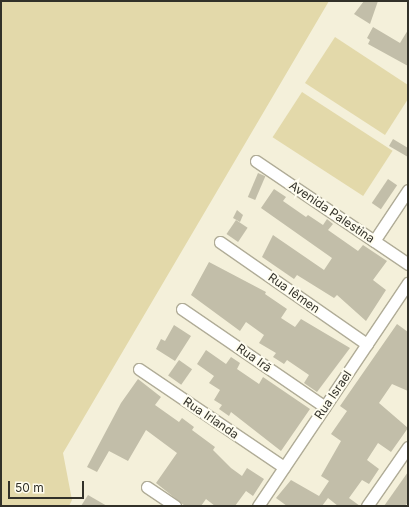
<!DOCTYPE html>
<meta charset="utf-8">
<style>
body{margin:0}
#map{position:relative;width:409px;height:507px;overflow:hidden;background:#f4f0da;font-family:Inter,sans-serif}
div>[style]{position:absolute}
.green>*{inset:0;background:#e3d9aa;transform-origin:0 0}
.building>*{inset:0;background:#c2bea9;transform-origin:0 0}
.roads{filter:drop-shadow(1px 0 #b0ac97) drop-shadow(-1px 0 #b0ac97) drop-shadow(0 1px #b0ac97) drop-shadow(0 -1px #b0ac97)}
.minor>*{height:11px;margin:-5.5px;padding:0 5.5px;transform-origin:5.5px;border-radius:5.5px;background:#fff}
span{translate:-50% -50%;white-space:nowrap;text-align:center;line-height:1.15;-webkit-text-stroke:4px #fffdef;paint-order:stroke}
.street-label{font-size:12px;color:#323129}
.frame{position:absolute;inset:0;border:2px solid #323129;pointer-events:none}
.scale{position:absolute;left:8px;top:481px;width:76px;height:18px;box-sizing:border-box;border:2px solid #323129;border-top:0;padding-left:5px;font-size:12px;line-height:14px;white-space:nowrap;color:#323129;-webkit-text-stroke:3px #fffdef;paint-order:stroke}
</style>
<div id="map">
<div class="green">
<i style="clip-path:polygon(1px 1px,329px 1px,63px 453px,72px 500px,69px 506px,1px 506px)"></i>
<i style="clip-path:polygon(335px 37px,408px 85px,408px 99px,385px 135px,305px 83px)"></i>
<i style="left:302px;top:92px;width:108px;height:54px;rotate:33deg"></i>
</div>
<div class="building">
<i style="clip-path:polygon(364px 1px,378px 1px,370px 24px,354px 14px)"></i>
<i style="clip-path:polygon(373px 27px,400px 43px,408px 30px,408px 66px,368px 44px,370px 40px,367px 38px)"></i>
<i style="clip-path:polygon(393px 139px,408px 148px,408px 157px,389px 146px)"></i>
<i style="left:258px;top:173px;width:8px;height:26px;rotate:23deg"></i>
<i style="left:388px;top:179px;width:11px;height:29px;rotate:34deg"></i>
<i style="clip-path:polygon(274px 189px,286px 197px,283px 201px,306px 217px,308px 215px,323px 225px,327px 219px,333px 224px,328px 230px,358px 251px,363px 245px,387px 261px,373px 280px,386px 290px,366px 321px,337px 295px,334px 298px,297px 275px,294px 279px,262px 257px,273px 235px,324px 270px,332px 258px,261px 208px)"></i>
<i style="clip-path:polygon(237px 210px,243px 215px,240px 222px,233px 218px)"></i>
<i style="left:236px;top:220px;width:14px;height:17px;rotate:34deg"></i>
<i style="clip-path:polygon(209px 262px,266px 292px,265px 294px,287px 309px,281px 318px,295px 327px,301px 319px,350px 348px,317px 392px,304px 383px,309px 375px,287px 360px,284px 364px,273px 357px,276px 353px,259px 343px,264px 335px,246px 322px,240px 331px,191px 295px)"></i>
<i style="clip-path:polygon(397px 324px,408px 332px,408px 391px,392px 384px,379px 403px,408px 428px,391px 452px,378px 443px,367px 460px,379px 469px,369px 484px,362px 480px,349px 498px,360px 506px,338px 506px,328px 498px,322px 506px,287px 506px,276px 498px,291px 480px,319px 496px,329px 481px,321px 476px,341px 441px,331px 434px,347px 411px,340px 406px)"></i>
<i style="clip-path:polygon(174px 325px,191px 336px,175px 361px,156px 349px,161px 339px,165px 341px)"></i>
<i style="clip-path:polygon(206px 350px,226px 364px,231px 357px,240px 363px,237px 369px,259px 384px,263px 377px,310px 409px,281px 451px,231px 412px,229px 416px,219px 409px,222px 405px,214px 400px,220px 390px,209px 383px,214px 376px,197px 364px)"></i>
<i style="left:179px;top:360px;width:16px;height:19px;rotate:35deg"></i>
<i style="clip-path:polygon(138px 379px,161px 397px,155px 405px,179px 422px,182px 418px,194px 427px,192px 430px,215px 447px,213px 450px,231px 468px,242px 476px,247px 468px,264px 479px,253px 496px,246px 491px,235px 506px,215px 506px,206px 499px,201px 506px,185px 506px,156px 483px,177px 453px,146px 430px,128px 461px,109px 451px,97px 472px,87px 467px,121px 403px)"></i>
<i style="clip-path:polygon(408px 472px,408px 502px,405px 506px,384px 506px)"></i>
<i style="clip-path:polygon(88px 495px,107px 506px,81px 506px)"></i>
</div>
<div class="roads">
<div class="minor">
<i style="left:256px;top:161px;width:184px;rotate:34.1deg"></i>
<i style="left:374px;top:241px;width:61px;rotate:-56.3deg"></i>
<i style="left:220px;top:242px;width:179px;rotate:34.8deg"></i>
<i style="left:182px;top:309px;width:173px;rotate:34.4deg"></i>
<i style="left:139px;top:369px;width:175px;rotate:34.1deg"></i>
<i style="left:147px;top:487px;width:34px;rotate:34deg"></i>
<i style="left:258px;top:506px;width:269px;rotate:-56.1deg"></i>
<i style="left:367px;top:506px;width:72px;rotate:-55.2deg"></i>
</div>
</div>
<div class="street-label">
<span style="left:332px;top:212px;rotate:34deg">Avenida Palestina</span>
<span style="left:294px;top:293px;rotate:35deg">Rua Iêmen</span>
<span style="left:254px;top:358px;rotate:35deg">Rua Irã</span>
<span style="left:333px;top:395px;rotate:-56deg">Rua Israel</span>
<span style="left:211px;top:418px;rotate:34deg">Rua Irlanda</span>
</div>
<div class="frame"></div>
<div class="scale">50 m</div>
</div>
